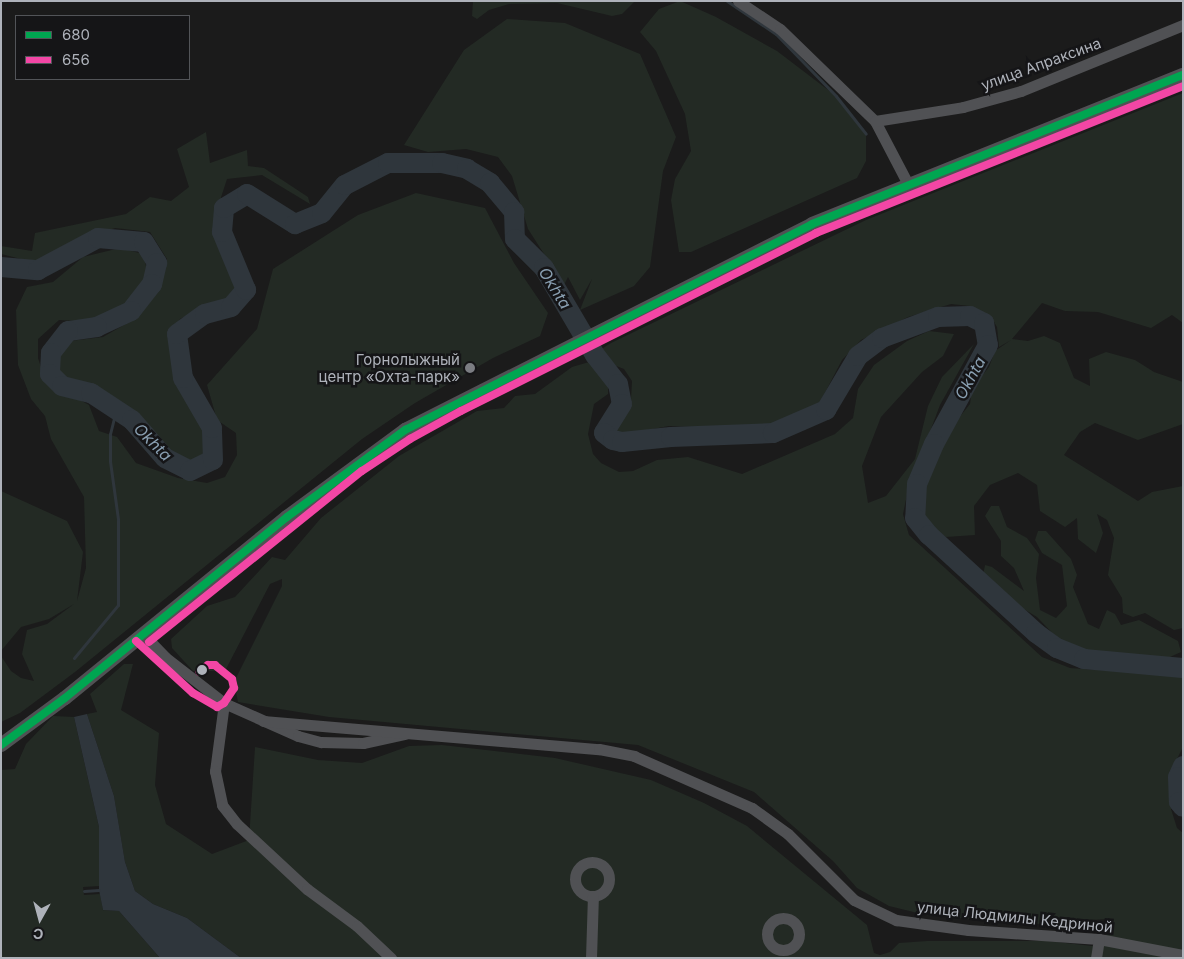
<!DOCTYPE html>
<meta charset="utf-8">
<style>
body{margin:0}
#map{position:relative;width:1184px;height:959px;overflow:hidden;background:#1b1b1b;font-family:Inter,sans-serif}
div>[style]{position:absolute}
.green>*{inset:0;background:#232a24}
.water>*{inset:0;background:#2f363c}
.stream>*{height:3px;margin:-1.5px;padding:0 1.5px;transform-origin:1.5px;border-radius:1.5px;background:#2f363c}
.river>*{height:20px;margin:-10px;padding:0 10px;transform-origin:10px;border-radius:10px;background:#2f363c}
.minor>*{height:11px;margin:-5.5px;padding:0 5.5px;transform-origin:5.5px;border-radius:5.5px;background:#505154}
.minor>.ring{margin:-5.5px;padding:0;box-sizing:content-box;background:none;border:11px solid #505154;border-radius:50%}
.tertiary>*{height:14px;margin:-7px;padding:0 7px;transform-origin:7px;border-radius:7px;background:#505154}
.bus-1>*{height:8px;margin:-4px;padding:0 4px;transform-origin:4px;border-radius:4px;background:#00a651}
.bus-2>*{height:8px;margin:-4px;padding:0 4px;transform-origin:4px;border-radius:4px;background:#f346a5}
.dots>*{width:14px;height:14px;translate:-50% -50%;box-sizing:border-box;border:2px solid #151517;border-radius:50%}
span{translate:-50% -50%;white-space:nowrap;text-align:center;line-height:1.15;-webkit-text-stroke:5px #151517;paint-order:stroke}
.street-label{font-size:15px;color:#aeb2ba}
.poi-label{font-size:15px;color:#aeb2ba}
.right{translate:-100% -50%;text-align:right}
.water-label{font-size:16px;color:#899fb1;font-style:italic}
.frame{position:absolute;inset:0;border:2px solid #aeb2ba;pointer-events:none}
.legend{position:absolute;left:15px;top:15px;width:175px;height:65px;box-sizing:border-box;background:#151517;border:1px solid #525458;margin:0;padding:6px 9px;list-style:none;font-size:15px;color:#aeb2ba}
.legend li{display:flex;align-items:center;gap:10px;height:25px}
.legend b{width:25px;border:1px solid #525458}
.north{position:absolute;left:15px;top:894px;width:50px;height:50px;-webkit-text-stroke:4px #151517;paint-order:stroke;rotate:187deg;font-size:14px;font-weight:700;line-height:20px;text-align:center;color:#aeb2ba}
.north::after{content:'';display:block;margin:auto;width:18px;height:22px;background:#aeb2ba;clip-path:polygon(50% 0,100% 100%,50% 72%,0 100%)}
</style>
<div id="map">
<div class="green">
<i style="clip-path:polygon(473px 1px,635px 1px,622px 14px,612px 16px,557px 3px,509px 4px,489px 10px,477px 19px,472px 16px)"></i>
<i style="clip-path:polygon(680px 1px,716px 17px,777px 51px,836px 96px,866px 134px,866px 161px,857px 178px,691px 252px,679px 252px,671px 200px,675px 179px,691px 151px,685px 114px,656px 51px,640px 32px,659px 9px)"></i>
<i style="clip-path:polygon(507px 19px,565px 23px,640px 54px,676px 137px,663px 171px,650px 267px,634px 286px,580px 310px,592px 279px,580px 300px,568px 277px,564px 285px,528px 229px,512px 176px,498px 157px,466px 149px,428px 152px,404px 145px,464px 50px)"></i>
<i style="clip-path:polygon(1183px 93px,1183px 323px,1172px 315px,1151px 328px,1098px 312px,1065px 311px,1042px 303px,1012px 339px,1028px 341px,1044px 336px,1060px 343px,1074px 378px,1090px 386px,1089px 359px,1106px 352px,1135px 360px,1154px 372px,1183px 382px,1183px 424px,1138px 440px,1095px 423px,1080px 432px,1064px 455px,1138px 501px,1152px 492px,1183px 486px,1183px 628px,1174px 630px,1145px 613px,1133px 617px,1123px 613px,1122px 598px,1108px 575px,1114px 538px,1107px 520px,1097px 514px,1103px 533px,1096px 553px,1078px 539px,1077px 518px,1065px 527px,1040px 511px,1037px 485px,1018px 473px,990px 485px,974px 506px,975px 535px,946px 537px,929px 526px,921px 504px,925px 477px,954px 424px,970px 404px,972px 389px,989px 367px,995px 351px,1011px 340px,999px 347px,997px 327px,991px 317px,970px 306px,951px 304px,908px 317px,861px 340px,842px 360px,818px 406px,768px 425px,733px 428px,669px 426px,620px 435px,615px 427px,631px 399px,632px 381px,624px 369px,611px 364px,600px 350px,611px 343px,866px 220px)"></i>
<i style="clip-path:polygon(206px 132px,210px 163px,247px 150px,248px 166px,264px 168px,308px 197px,310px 204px,262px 175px,227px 179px,213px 222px,237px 288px,229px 301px,202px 308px,180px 319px,169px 337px,178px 387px,204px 431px,205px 458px,190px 463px,171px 452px,137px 415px,90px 387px,65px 380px,57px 370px,60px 356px,70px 341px,103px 337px,138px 317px,159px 288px,167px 259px,150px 232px,115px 228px,83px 239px,64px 256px,37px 263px,1px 254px,1px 246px,32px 251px,35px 233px,126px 214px,150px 197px,171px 201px,189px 187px,177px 149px)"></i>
<i style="clip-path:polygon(416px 193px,485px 208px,514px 263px,548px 313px,540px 336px,493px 358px,415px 403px,362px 439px,75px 672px,20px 713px,1px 722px,1px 656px,11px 671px,21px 678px,34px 681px,22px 654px,27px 630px,47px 624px,74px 604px,49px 619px,21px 627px,1px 651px,1px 491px,67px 521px,83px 552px,77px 601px,86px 568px,84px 497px,51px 439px,45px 416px,31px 399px,18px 365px,16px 310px,27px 287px,53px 282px,83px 257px,120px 248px,143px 254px,148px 274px,136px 298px,92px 322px,59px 320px,38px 339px,38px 358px,43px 373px,53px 385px,89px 405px,99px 431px,117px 437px,136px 463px,178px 478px,207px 483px,225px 477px,237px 455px,236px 433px,217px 420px,207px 385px,257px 329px,273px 269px,358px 215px)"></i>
<i style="clip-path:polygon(929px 331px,954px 334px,943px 356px,922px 372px,881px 417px,862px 466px,868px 503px,886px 496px,915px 459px,928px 406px,942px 377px,974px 344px,940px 405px,908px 490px,903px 514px,909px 535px,1042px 657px,1070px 668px,1183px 676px,1183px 747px,1170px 773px,1171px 809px,1177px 828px,1183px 833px,1183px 958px,241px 958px,187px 918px,153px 904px,135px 891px,125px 862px,114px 796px,87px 714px,97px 712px,90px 694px,124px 664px,133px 664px,121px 710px,159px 733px,155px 785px,166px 824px,212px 854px,249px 840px,255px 747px,318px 760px,362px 763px,409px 746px,442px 745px,555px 758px,651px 780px,704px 803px,747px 826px,867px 925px,874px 953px,880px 955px,890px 952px,899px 943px,927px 941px,1048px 941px,1092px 946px,1110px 931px,1109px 919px,1089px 920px,1079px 927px,930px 916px,889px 906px,857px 888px,833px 861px,754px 792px,638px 745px,329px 717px,238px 702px,234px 682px,282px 586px,282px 579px,270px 584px,225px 671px,193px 671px,172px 648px,171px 639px,207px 606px,235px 597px,272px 557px,285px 560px,321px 518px,399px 456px,477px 411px,504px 408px,515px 396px,535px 394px,572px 367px,589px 362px,599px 365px,608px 379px,608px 394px,594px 404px,588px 434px,593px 454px,601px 463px,619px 472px,633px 471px,657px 460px,688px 457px,742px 474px,835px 434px,853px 418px,858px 389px,874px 365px,907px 341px)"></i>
<i style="clip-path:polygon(991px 506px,999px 506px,1007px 527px,1027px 538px,1039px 554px,1036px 578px,1040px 610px,1056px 618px,1067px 606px,1062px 565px,1042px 553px,1035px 540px,1038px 531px,1046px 531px,1071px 559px,1077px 575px,1073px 587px,1088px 624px,1099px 629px,1107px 610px,1115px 614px,1121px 625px,1139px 620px,1178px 641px,1181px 652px,1163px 660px,1094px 653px,1060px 641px,1037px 617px,1001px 595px,983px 576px,985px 565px,992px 567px,1024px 591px,1014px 568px,1001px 556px,1001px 541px,985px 516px)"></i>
<i style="clip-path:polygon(53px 716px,74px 717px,99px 827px,100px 886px,83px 887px,84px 895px,100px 894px,103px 910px,119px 911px,160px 958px,1px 958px,1px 770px,15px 769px,26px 744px)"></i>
</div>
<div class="water">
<i style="clip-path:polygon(87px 714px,114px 796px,125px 862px,135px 891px,153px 904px,187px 918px,241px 958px,160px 958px,119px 911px,103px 910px,99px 890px,99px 827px,74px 717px)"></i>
</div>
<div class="stream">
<i style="left:727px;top:1px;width:59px;rotate:34deg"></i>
<i style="left:776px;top:34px;width:86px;rotate:45.9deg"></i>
<i style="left:836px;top:96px;width:48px;rotate:51.7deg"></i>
<i style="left:74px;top:658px;width:69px;rotate:-50.3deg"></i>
<i style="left:118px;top:605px;width:86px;rotate:-90deg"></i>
<i style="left:118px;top:519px;width:59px;rotate:-97.9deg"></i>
<i style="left:110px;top:461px;width:27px;rotate:-90deg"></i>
<i style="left:110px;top:434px;width:25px;rotate:-76deg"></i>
<i style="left:84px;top:891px;width:15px;rotate:-4deg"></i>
</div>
<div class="river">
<i style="left:1px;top:267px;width:37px;rotate:5deg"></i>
<i style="left:38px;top:270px;width:68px;rotate:-28.1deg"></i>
<i style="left:98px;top:238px;width:46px;rotate:5deg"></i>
<i style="left:144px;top:242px;width:25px;rotate:58deg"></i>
<i style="left:157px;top:263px;width:22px;rotate:103deg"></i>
<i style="left:152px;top:284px;width:34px;rotate:128deg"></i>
<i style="left:131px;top:311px;width:38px;rotate:155deg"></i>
<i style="left:97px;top:327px;width:29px;rotate:172deg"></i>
<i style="left:68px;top:331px;width:28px;rotate:128deg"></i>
<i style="left:51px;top:353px;width:21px;rotate:93deg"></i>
<i style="left:50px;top:374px;width:17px;rotate:45deg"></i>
<i style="left:62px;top:386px;width:30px;rotate:14deg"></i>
<i style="left:91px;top:393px;width:49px;rotate:33.4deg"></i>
<i style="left:132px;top:420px;width:50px;rotate:49deg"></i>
<i style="left:165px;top:458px;width:28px;rotate:27deg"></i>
<i style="left:190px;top:471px;width:25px;rotate:-26deg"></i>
<i style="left:213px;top:460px;width:32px;rotate:-92deg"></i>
<i style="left:212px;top:428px;width:58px;rotate:-120.1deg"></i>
<i style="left:183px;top:378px;width:44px;rotate:-97.8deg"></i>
<i style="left:177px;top:334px;width:34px;rotate:-36deg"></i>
<i style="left:205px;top:314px;width:27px;rotate:-15deg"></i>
<i style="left:231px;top:307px;width:23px;rotate:-49deg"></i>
<i style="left:246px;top:290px;width:63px;rotate:-112.5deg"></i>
<i style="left:222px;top:232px;width:24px;rotate:-85deg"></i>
<i style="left:224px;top:208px;width:27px;rotate:-31deg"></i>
<i style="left:247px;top:194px;width:57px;rotate:32deg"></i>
<i style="left:295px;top:224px;width:29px;rotate:-22deg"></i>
<i style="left:322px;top:213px;width:36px;rotate:-51deg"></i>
<i style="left:345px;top:185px;width:48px;rotate:-27.1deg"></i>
<i style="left:388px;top:163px;width:54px"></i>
<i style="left:442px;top:163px;width:26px;rotate:13deg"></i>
<i style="left:467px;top:169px;width:27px;rotate:31deg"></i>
<i style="left:490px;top:183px;width:38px;rotate:50deg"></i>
<i style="left:514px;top:212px;width:27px;rotate:88deg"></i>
<i style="left:515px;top:239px;width:41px;rotate:45deg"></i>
<i style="left:544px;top:268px;width:101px;rotate:59.6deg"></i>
<i style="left:595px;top:355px;width:37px;rotate:52deg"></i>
<i style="left:618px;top:384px;width:20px;rotate:79deg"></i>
<i style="left:622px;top:404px;width:34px;rotate:122deg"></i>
<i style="left:604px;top:433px;width:11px;rotate:38deg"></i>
<i style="left:613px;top:440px;width:9px;rotate:13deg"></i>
<i style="left:622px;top:442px;width:49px;rotate:-5.8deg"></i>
<i style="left:671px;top:437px;width:102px;rotate:-2.2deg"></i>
<i style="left:773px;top:433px;width:58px;rotate:-23.5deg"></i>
<i style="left:826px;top:410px;width:63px;rotate:-59.3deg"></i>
<i style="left:858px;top:356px;width:30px;rotate:-37deg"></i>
<i style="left:882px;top:338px;width:60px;rotate:-20.6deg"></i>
<i style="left:938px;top:317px;width:32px;rotate:-2deg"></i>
<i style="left:970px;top:316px;width:16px;rotate:27deg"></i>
<i style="left:984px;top:323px;width:22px;rotate:80deg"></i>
<i style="left:988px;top:345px;width:113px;rotate:118.6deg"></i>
<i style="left:934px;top:444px;width:43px;rotate:113deg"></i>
<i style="left:917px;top:484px;width:34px;rotate:93deg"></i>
<i style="left:915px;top:518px;width:22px;rotate:51deg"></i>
<i style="left:929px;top:535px;width:145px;rotate:42.5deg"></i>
<i style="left:1036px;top:633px;width:26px;rotate:36deg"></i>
<i style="left:1057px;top:648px;width:29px;rotate:22deg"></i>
<i style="left:1084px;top:659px;width:99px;rotate:5.2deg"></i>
<i style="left:1183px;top:766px;width:12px;rotate:114deg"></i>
<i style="left:1178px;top:777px;width:25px;rotate:88deg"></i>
<i style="left:1179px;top:802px;width:6px;rotate:51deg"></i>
</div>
<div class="minor">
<i style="left:738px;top:1px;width:50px;rotate:33.7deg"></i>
<i style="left:780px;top:29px;width:132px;rotate:44.1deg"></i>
<i style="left:875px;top:121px;width:71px;rotate:62.4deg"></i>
<i style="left:875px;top:121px;width:89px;rotate:-9deg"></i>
<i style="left:963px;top:107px;width:60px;rotate:-15.4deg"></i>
<i style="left:1021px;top:91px;width:175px;rotate:-22.2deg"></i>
<i style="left:143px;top:634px;width:32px;rotate:46deg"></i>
<i style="left:165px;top:657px;width:75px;rotate:37.9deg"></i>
<i style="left:224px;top:703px;width:81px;rotate:24deg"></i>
<i style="left:298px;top:736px;width:24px;rotate:15deg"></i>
<i style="left:321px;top:742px;width:42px;rotate:1.4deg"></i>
<i style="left:363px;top:743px;width:43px;rotate:-12.1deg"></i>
<i style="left:224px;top:703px;width:69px;rotate:97.5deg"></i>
<i style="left:215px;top:771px;width:35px;rotate:78deg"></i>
<i style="left:222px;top:805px;width:24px;rotate:52deg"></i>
<i style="left:237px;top:824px;width:96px;rotate:42.9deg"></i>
<i style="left:307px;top:889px;width:62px;rotate:36.5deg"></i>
<i style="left:357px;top:926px;width:47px;rotate:43.3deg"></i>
<i style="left:263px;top:721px;width:337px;rotate:4.8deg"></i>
<i style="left:599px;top:749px;width:36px;rotate:11deg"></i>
<i style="left:634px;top:756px;width:129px;rotate:23.8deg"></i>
<i style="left:752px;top:808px;width:44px;rotate:35.8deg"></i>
<i style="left:788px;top:834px;width:93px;rotate:45deg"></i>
<i style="left:854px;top:900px;width:47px;rotate:25.5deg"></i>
<i style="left:896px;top:920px;width:73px;rotate:7.9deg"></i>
<i style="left:968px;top:930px;width:131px;rotate:3.9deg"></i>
<i style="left:1099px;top:939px;width:86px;rotate:10.8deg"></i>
<i class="ring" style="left:575px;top:862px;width:23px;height:23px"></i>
<i class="ring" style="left:767px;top:918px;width:21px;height:21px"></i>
<i style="left:591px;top:958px;width:62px;rotate:-88.2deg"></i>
<i style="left:1096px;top:958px;width:19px;rotate:-81deg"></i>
</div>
<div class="tertiary">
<i style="left:1px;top:745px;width:79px;rotate:-36.3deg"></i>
<i style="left:65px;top:698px;width:286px;rotate:-39.2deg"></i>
<i style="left:287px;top:517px;width:147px;rotate:-36.4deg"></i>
<i style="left:405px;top:430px;width:456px;rotate:-26.8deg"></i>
<i style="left:812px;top:224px;width:400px;rotate:-21.9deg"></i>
</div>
<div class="bus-1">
<i style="left:1px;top:745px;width:79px;rotate:-36.3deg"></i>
<i style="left:65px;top:698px;width:286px;rotate:-39.2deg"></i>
<i style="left:287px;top:517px;width:147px;rotate:-36.4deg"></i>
<i style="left:405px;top:430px;width:456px;rotate:-26.8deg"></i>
<i style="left:812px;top:224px;width:400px;rotate:-21.9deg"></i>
</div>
<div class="bus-2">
<i style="left:136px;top:641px;width:77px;rotate:42.4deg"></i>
<i style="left:149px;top:642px;width:273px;rotate:-38.8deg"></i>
<i style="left:362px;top:471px;width:58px;rotate:-33.7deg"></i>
<i style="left:410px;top:439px;width:58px;rotate:-28.8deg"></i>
<i style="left:461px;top:411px;width:397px;rotate:-26.6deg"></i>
<i style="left:816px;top:233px;width:395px;rotate:-21.8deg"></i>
<i style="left:193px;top:693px;width:28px;rotate:30deg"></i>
<i style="left:217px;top:707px;width:8px;rotate:-30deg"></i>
<i style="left:224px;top:703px;width:18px;rotate:-56deg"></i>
<i style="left:234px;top:688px;width:9px;rotate:-103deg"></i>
<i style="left:232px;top:679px;width:22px;rotate:-141deg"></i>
<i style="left:215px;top:665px;width:7px;rotate:180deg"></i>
<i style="left:208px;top:665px;width:11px;rotate:142deg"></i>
</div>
<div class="dots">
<i style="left:470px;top:368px;background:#7b7d82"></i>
<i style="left:202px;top:670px;background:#aeb2ba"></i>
</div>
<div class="street-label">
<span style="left:1041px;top:64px;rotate:-20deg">улица Апраксина</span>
<span style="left:1015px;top:917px;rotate:6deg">улица Людмилы Кедриной</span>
</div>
<div class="poi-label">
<span class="right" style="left:460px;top:368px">Горнолыжный<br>центр «Охта-парк»</span>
</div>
<div class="water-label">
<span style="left:555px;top:288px;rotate:58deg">Okhta</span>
<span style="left:970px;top:378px;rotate:-61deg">Okhta</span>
<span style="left:153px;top:442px;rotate:45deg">Okhta</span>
</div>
<div class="frame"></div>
<ul class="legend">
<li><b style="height:6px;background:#00a651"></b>680</li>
<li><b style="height:6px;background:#f346a5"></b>656</li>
</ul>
<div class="north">С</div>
</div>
